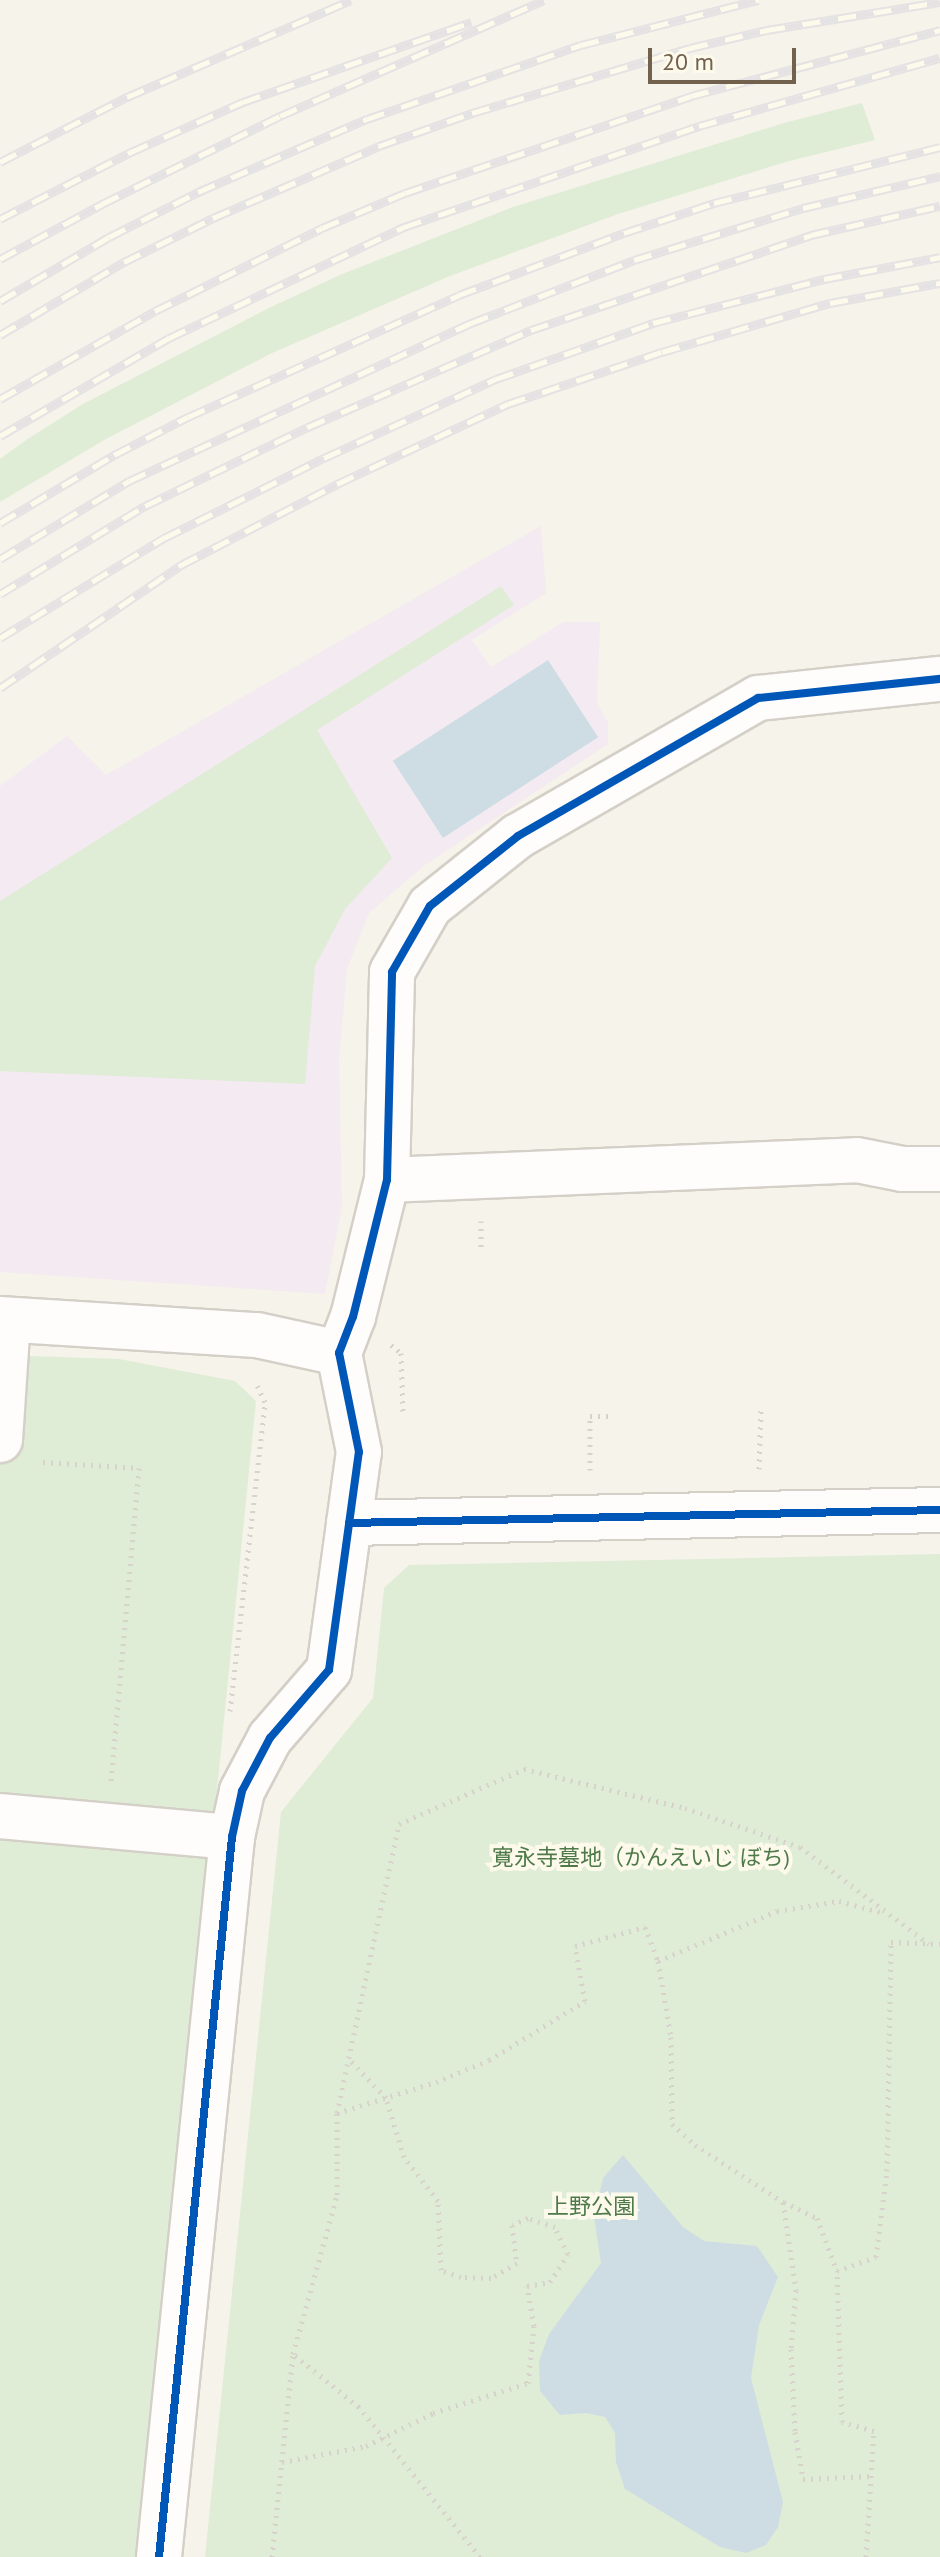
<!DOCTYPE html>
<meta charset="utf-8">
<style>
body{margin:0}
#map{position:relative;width:940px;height:2557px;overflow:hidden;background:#f6f3ea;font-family:"PT Sans","Noto Sans JP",sans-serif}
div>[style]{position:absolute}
.education>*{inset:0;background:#f4eaf1}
.green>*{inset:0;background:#dfecd6}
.water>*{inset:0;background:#cedde4;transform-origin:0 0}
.path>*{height:5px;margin-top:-2.5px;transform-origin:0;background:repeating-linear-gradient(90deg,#d7d2cb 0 2px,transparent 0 8px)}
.roads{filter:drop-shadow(2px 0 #d4cfc7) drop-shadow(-2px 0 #d4cfc7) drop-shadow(0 2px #d4cfc7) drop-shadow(0 -2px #d4cfc7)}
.minor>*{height:44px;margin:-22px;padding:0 22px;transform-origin:22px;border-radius:22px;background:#fefdfc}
.rail>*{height:9px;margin-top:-4.5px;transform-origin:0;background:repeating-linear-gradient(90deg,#fdfaec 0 18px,#e5e2e4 0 36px);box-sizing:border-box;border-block:2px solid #e5e2e4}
.cycleway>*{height:8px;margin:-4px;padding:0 4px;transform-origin:4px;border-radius:4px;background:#0057b8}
span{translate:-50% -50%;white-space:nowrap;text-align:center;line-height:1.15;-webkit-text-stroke:8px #fdfaec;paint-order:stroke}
.park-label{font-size:22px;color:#4e7a4a}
.scale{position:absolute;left:648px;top:48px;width:148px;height:36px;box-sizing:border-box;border:4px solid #71614d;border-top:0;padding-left:10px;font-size:24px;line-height:28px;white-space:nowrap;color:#71614d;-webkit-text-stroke:6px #fdfaec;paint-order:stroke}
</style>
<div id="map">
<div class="education">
<i style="clip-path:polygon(541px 526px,546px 593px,472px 640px,491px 667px,563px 622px,600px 622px,597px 703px,608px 722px,608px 744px,425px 865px,369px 913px,347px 969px,339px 1059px,342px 1206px,325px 1294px,0 1272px,0 786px,67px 736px,106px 775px)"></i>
</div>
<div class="green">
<i style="clip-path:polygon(862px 103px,875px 140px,789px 161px,618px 214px,450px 276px,272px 353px,104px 440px,0 502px,0 459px,26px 440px,83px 404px,269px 308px,340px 275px,513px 207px,784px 123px)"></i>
<i style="clip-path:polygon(501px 586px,514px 605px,317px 730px,392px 858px,345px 909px,315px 966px,305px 1084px,0 1071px,0 901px)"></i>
<i style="clip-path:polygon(0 1355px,119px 1359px,235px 1381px,256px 1401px,140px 2557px,0 2557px)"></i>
<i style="clip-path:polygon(940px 1554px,940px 2557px,205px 2557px,281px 1812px,373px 1698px,384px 1588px,409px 1565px)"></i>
</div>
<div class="water">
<i style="left:548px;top:660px;width:92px;height:185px;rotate:57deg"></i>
<i style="clip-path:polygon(623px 2155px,683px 2227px,704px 2241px,757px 2246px,778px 2277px,759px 2325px,751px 2378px,783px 2502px,778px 2527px,766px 2545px,746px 2553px,720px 2547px,625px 2489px,616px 2462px,615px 2433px,605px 2417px,586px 2413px,560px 2415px,540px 2391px,539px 2361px,549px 2334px,601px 2263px,594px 2217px,603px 2178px)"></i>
</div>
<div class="path">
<i style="left:481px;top:1221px;width:31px;rotate:90deg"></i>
<i style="left:391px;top:1345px;width:13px;rotate:39deg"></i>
<i style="left:401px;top:1353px;width:61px;rotate:88.1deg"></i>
<i style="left:43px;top:1462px;width:96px;rotate:3.6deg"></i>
<i style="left:139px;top:1468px;width:314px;rotate:95.1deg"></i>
<i style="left:759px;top:1469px;width:59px;rotate:-88.1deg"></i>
<i style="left:590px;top:1470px;width:54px;rotate:-90deg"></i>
<i style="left:590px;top:1416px;width:20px"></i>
<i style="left:230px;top:1711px;width:311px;rotate:-83.5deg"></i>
<i style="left:265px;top:1402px;width:19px;rotate:-115deg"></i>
<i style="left:658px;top:1961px;width:77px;rotate:80.3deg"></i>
<i style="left:671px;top:2037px;width:87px;rotate:89.3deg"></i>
<i style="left:672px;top:2124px;width:31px;rotate:42deg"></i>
<i style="left:695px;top:2145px;width:105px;rotate:32.9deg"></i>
<i style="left:783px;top:2202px;width:89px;rotate:81.6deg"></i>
<i style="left:796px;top:2290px;width:59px;rotate:94.8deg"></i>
<i style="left:791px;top:2349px;width:83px;rotate:87.2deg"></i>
<i style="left:795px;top:2432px;width:48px;rotate:80.3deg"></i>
<i style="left:803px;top:2479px;width:70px;rotate:-2.5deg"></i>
<i style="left:337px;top:2113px;width:104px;rotate:-17.4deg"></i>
<i style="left:436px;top:2082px;width:57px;rotate:-22.5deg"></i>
<i style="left:489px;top:2060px;width:113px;rotate:-31.6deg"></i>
<i style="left:585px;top:2001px;width:56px;rotate:-100.3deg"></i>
<i style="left:575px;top:1946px;width:73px;rotate:-15.2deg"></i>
<i style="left:645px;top:1927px;width:36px;rotate:69deg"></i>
<i style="left:658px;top:1961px;width:129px;rotate:-22.8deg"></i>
<i style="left:777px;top:1911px;width:63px;rotate:-9.2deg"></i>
<i style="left:839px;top:1901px;width:47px;rotate:14.9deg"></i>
<i style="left:784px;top:2202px;width:37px;rotate:26deg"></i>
<i style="left:817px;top:2218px;width:57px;rotate:69.3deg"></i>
<i style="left:282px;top:2462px;width:86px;rotate:-10.8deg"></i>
<i style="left:366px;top:2446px;width:75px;rotate:-26.2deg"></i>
<i style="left:433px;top:2413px;width:100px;rotate:-17.5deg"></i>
<i style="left:528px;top:2383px;width:57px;rotate:-84deg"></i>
<i style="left:534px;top:2326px;width:41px;rotate:-99.9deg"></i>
<i style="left:527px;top:2286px;width:23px;rotate:-10deg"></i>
<i style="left:550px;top:2282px;width:33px;rotate:-57deg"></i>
<i style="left:568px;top:2254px;width:30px;rotate:-116deg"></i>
<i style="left:555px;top:2227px;width:28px;rotate:-162deg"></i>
<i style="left:528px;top:2218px;width:17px;rotate:156deg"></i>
<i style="left:512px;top:2225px;width:38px;rotate:83deg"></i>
<i style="left:517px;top:2263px;width:30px;rotate:150deg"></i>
<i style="left:491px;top:2278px;width:30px;rotate:-178deg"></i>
<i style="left:461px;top:2277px;width:21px;rotate:-161deg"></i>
<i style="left:441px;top:2270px;width:69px;rotate:-92.5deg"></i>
<i style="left:438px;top:2201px;width:56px;rotate:-127.7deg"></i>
<i style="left:404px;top:2157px;width:62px;rotate:-107deg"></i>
<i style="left:386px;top:2098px;width:54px;rotate:-133.5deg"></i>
<i style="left:272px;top:2557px;width:203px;rotate:-84.1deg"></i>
<i style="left:480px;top:2557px;width:193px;rotate:-128.9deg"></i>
<i style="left:359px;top:2407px;width:85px;rotate:-141.2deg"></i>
<i style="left:293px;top:2354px;width:165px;rotate:-74.5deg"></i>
<i style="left:337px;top:2195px;width:82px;rotate:-90deg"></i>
<i style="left:337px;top:2113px;width:296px;rotate:-77.9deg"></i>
<i style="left:399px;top:1824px;width:137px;rotate:-23.7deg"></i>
<i style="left:524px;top:1769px;width:166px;rotate:13.6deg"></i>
<i style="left:685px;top:1808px;width:121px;rotate:18.7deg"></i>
<i style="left:800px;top:1847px;width:161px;rotate:36.9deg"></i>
<i style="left:866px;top:2557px;width:126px;rotate:-86.4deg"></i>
<i style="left:874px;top:2431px;width:33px;rotate:-164deg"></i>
<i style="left:842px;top:2422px;width:151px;rotate:-91.9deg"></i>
<i style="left:837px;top:2271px;width:41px;rotate:-19.7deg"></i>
<i style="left:876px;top:2257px;width:87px;rotate:-82.7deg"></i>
<i style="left:887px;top:2171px;width:229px;rotate:-89deg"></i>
<i style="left:891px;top:1942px;width:49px;rotate:2.3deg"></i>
</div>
<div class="roads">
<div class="minor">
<i style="left:387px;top:1180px;width:470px;rotate:-2.4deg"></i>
<i style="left:857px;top:1160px;width:47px;rotate:11.1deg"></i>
<i style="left:903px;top:1169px;width:37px"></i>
<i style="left:0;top:1319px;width:257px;rotate:3.6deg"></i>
<i style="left:257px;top:1335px;width:84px;rotate:12.4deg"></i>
<i style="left:0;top:1440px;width:120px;rotate:-86.2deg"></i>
<i style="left:349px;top:1523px;width:591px;rotate:-1.26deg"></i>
<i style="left:0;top:1816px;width:233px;rotate:5.2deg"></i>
<i style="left:159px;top:2557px;width:724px;rotate:-84.21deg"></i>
<i style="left:232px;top:1837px;width:47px;rotate:-77.7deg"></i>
<i style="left:242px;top:1791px;width:60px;rotate:-62.2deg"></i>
<i style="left:270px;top:1738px;width:90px;rotate:-49.1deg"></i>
<i style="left:329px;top:1670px;width:220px;rotate:-82.2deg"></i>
<i style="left:359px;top:1452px;width:101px;rotate:-101.4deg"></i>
<i style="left:339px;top:1353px;width:39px;rotate:-69deg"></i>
<i style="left:353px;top:1317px;width:141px;rotate:-76.1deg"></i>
<i style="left:387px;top:1180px;width:208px;rotate:-88.6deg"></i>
<i style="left:392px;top:972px;width:76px;rotate:-60.1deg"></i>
<i style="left:430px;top:906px;width:112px;rotate:-38.5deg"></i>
<i style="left:518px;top:836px;width:277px;rotate:-29.9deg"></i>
<i style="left:758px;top:698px;width:183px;rotate:-6deg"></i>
</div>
</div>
<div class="rail">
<i style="left:0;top:162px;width:143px;rotate:-27.1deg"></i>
<i style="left:127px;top:97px;width:244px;rotate:-23.4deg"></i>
<i style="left:0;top:219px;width:147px;rotate:-27.1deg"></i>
<i style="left:131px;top:152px;width:123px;rotate:-24.1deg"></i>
<i style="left:243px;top:102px;width:242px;rotate:-19.3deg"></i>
<i style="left:0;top:259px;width:116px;rotate:-28.3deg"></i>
<i style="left:102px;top:204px;width:199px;rotate:-26.3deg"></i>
<i style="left:280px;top:116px;width:288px;rotate:-23.7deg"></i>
<i style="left:0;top:301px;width:126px;rotate:-30.4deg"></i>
<i style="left:109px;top:237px;width:100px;rotate:-26.8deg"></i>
<i style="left:198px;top:192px;width:184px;rotate:-23.4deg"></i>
<i style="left:367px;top:119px;width:226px;rotate:-19.1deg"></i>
<i style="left:581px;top:45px;width:183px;rotate:-14.3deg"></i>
<i style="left:0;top:335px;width:144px;rotate:-30.5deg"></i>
<i style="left:124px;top:262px;width:99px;rotate:-26.3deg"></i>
<i style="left:213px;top:218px;width:181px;rotate:-23.4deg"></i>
<i style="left:379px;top:146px;width:99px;rotate:-19.5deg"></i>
<i style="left:472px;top:113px;width:227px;rotate:-16.6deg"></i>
<i style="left:690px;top:48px;width:79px;rotate:-13.2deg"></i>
<i style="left:767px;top:30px;width:175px;rotate:-9.2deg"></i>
<i style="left:0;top:399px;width:178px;rotate:-29.6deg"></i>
<i style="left:155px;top:311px;width:186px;rotate:-26.4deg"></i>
<i style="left:322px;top:228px;width:90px;rotate:-22.9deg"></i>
<i style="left:405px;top:193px;width:302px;rotate:-18.7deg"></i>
<i style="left:691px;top:96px;width:258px;rotate:-14.8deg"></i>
<i style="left:0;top:436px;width:195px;rotate:-30.1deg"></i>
<i style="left:169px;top:338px;width:260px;rotate:-25.3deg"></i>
<i style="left:404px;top:227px;width:312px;rotate:-18.9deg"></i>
<i style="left:699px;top:126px;width:250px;rotate:-15.8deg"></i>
<i style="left:0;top:523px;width:133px;rotate:-30.8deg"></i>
<i style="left:114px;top:455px;width:83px;rotate:-27.2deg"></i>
<i style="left:188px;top:417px;width:297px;rotate:-24.2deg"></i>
<i style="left:459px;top:295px;width:176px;rotate:-20.6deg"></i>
<i style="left:624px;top:233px;width:95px;rotate:-18.4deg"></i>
<i style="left:714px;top:203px;width:233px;rotate:-13.9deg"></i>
<i style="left:0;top:559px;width:151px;rotate:-31.2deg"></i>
<i style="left:129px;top:481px;width:377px;rotate:-24.8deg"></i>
<i style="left:471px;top:323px;width:175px;rotate:-21.1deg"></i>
<i style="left:634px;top:260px;width:177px;rotate:-17.1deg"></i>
<i style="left:803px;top:208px;width:141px;rotate:-13.1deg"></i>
<i style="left:0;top:594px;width:170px;rotate:-31.3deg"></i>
<i style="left:145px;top:506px;width:181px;rotate:-25.9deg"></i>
<i style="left:308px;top:427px;width:243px;rotate:-23.5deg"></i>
<i style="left:531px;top:330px;width:296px;rotate:-18.7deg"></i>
<i style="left:811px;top:235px;width:132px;rotate:-12.7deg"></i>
<i style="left:0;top:638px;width:192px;rotate:-31.4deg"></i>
<i style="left:164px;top:538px;width:179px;rotate:-26.6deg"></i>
<i style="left:324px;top:458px;width:189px;rotate:-24.7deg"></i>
<i style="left:496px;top:379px;width:167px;rotate:-19.6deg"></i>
<i style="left:653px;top:323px;width:177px;rotate:-14.4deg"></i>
<i style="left:824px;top:279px;width:118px;rotate:-10.7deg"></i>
<i style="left:0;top:688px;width:219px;rotate:-34.2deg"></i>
<i style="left:181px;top:565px;width:176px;rotate:-27.4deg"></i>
<i style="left:337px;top:484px;width:189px;rotate:-25.1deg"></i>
<i style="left:508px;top:404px;width:163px;rotate:-18.7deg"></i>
<i style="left:662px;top:352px;width:175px;rotate:-16.3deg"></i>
<i style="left:830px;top:303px;width:112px;rotate:-10.3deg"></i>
</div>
<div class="cycleway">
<i style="left:349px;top:1523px;width:591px;rotate:-1.26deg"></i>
<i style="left:159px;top:2557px;width:724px;rotate:-84.21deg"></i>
<i style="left:232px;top:1837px;width:47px;rotate:-77.7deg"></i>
<i style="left:242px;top:1791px;width:60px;rotate:-62.2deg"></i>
<i style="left:270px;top:1738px;width:90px;rotate:-49.1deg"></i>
<i style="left:329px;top:1670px;width:220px;rotate:-82.2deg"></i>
<i style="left:359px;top:1452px;width:101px;rotate:-101.4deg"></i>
<i style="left:339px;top:1353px;width:39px;rotate:-69deg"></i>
<i style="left:353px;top:1317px;width:141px;rotate:-76.1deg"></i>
<i style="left:387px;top:1180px;width:208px;rotate:-88.6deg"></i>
<i style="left:392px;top:972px;width:76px;rotate:-60.1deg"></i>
<i style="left:430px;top:906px;width:112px;rotate:-38.5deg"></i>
<i style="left:518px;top:836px;width:277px;rotate:-29.9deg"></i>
<i style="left:758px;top:698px;width:183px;rotate:-6deg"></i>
</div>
<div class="park-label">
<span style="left:641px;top:1858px">寛永寺墓地（かんえいじ ぼち)</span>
<span style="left:591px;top:2207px">上野公園</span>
</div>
<div class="scale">20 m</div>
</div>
